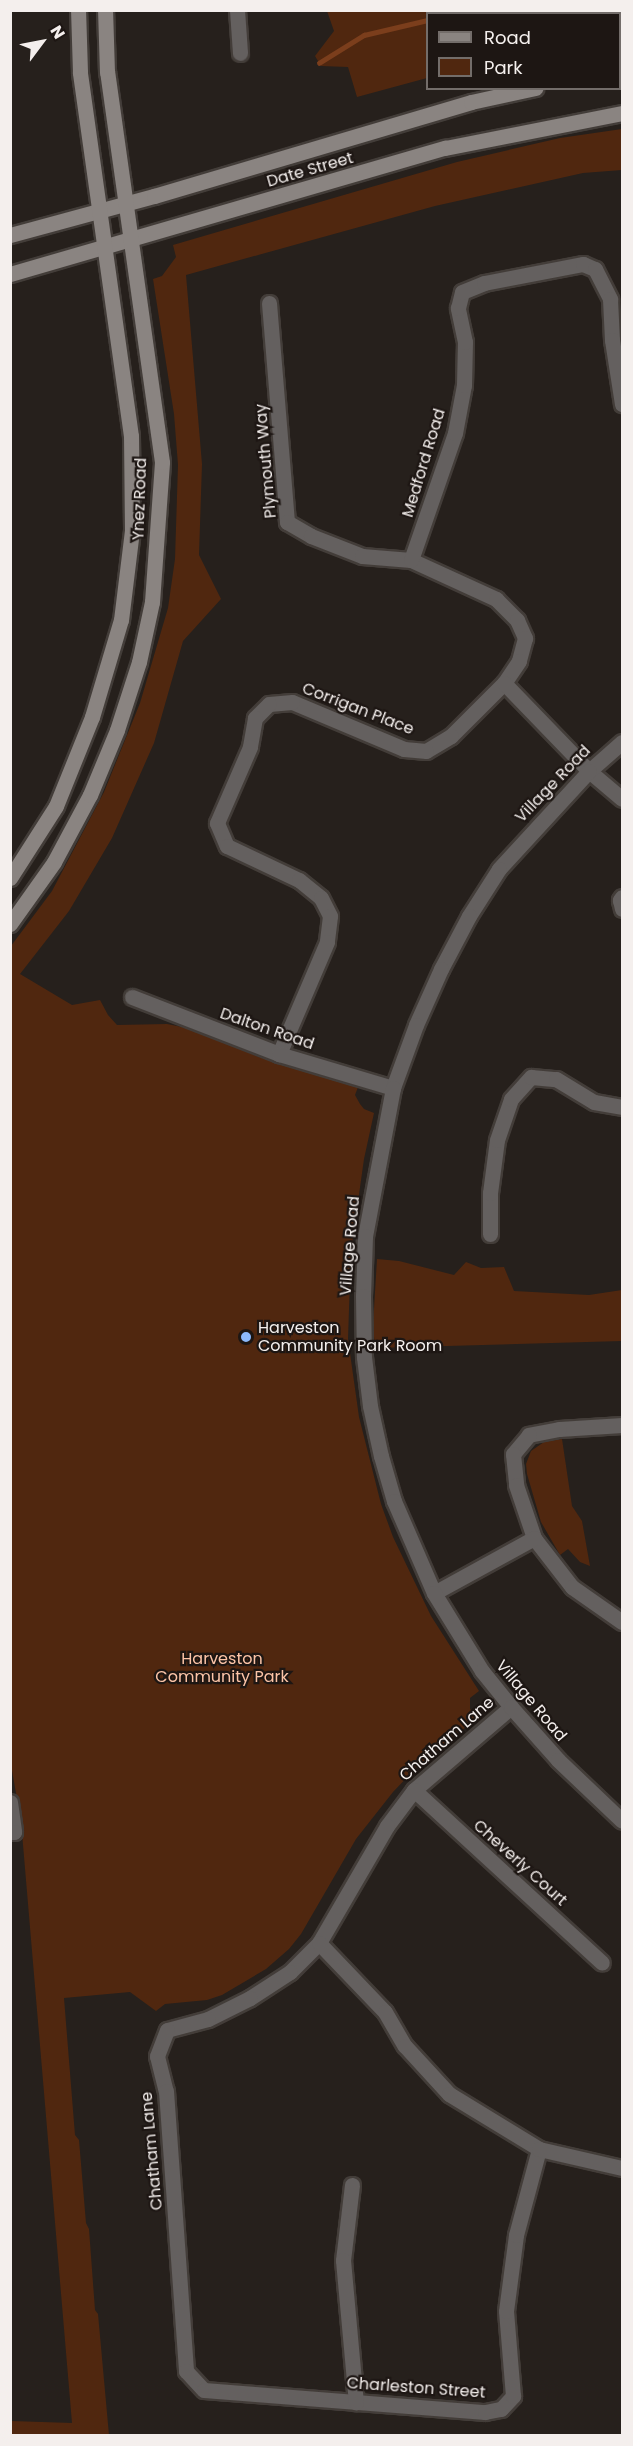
<!DOCTYPE html>
<style>
body{margin:0}
#map{position:relative;width:633px;height:2446px;overflow:hidden;background:#26201c;font-family:Poppins,sans-serif}
div>[style]{position:absolute}
.green>*{inset:0;background:#50270f}
.stream>*{height:4.5px;margin:-2.25px;padding:0 2.25px;transform-origin:2.25px;border-radius:2.25px;background:#7b3e1c}
.roads{filter:drop-shadow(2px 0 #433d39) drop-shadow(-2px 0 #433d39) drop-shadow(0 2px #433d39) drop-shadow(0 -2px #433d39)}
.minor>*{height:15px;margin:-7.5px;padding:0 7.5px;transform-origin:7.5px;border-radius:7.5px;background:#64605f}
.tertiary>*{height:15px;margin:-7.5px;padding:0 7.5px;transform-origin:7.5px;border-radius:7.5px;background:#64605f}
.secondary>*{height:15px;margin:-7.5px;padding:0 7.5px;transform-origin:7.5px;border-radius:7.5px;background:#8a8481}
.dots>*{width:16px;height:16px;translate:-50% -50%;box-sizing:border-box;border:3px solid #1d1613;border-radius:50%}
span{translate:-50% -50%;white-space:nowrap;text-align:center;line-height:1.15;-webkit-text-stroke:4.5px #1d1613;paint-order:stroke}
.street-label{font-size:16px;color:#f4efed}
.poi-label{font-size:16px;color:#f4efed}
.left{translate:0 -50%;text-align:left}
.park-label{font-size:16px;color:#fcc4a7}
.frame{position:absolute;inset:0;border:12px solid #f4efed;pointer-events:none}
.legend{position:absolute;left:426px;top:12px;width:195px;height:78px;box-sizing:border-box;background:#1d1613;border:2px solid #736d6a;margin:0;padding:8px 10px;list-style:none;font-size:18px;color:#f4efed}
.legend li{display:flex;align-items:center;gap:12px;height:30px}
.legend b{width:30px;border:2px solid #736d6a}
.north{position:absolute;left:12px;top:12px;width:60px;height:60px;-webkit-text-stroke:4px #1d1613;paint-order:stroke;rotate:58deg;font-size:16px;font-weight:700;line-height:24px;text-align:center;color:#f4efed}
.north::after{content:'';display:block;margin:auto;width:21px;height:27px;background:#f4efed;clip-path:polygon(50% 0,100% 100%,50% 72%,0 100%)}
</style>
<div id="map">
<div class="green">
<i style="clip-path:polygon(327px 11px,622px 11px,622px 38px,620px 38px,620px 14px,428px 14px,427px 78px,357px 97px,348px 67px,321px 66px,315px 56px,334px 31px)"></i>
<i style="clip-path:polygon(622px 129px,622px 170px,583px 173px,435px 206px,186px 275px,202px 464px,199px 555px,221px 599px,183px 641px,154px 743px,112px 838px,69px 911px,20px 974px,72px 1005px,100px 1000px,108px 1015px,117px 1025px,167px 1024px,187px 1028px,259px 1057px,358px 1087px,355px 1095px,360px 1104px,364px 1109px,374px 1113px,364px 1159px,351px 1251px,348px 1339px,359px 1417px,381px 1504px,393px 1537px,431px 1616px,479px 1691px,470px 1698px,470px 1709px,478px 1717px,414px 1770px,393px 1792px,356px 1839px,301px 1934px,289px 1949px,266px 1969px,222px 1995px,207px 2000px,165px 2004px,156px 2011px,130px 1992px,64px 1998px,75px 2135px,79px 2140px,86px 2223px,89px 2229px,95px 2310px,98px 2314px,109px 2435px,11px 2435px,11px 2421px,72px 2423px,21px 1821px,11px 1765px,11px 946px,52px 891px,104px 792px,140px 703px,168px 608px,175px 559px,178px 465px,174px 414px,153px 279px,162px 276px,176px 257px,173px 245px,457px 162px,560px 138px)"></i>
<i style="clip-path:polygon(377px 1259px,399px 1261px,454px 1275px,466px 1262px,481px 1268px,504px 1267px,514px 1291px,589px 1295px,622px 1290px,622px 1341px,375px 1348px,373px 1325px)"></i>
<i style="clip-path:polygon(562px 1439px,572px 1506px,582px 1521px,590px 1566px,580px 1562px,568px 1549px,560px 1555px,541px 1522px,527px 1474px,526px 1464px,531px 1451px,544px 1442px)"></i>
</div>
<div class="stream">
<i style="left:471px;top:14px;width:20px;rotate:-11deg"></i>
<i style="left:319px;top:63px;width:53px;rotate:-31.9deg"></i>
<i style="left:364px;top:35px;width:66px;rotate:-13.2deg"></i>
</div>
<div class="roads">
<div class="minor">
<i style="left:237px;top:10px;width:43px;rotate:86deg"></i>
<i style="left:269px;top:303px;width:220px;rotate:85.3deg"></i>
<i style="left:287px;top:522px;width:28px;rotate:30deg"></i>
<i style="left:311px;top:536px;width:55px;rotate:21.4deg"></i>
<i style="left:362px;top:556px;width:49px;rotate:4.7deg"></i>
<i style="left:411px;top:560px;width:94px;rotate:24.6deg"></i>
<i style="left:496px;top:599px;width:30px;rotate:45deg"></i>
<i style="left:517px;top:620px;width:20px;rotate:66deg"></i>
<i style="left:525px;top:638px;width:24px;rotate:105deg"></i>
<i style="left:519px;top:661px;width:27px;rotate:124deg"></i>
<i style="left:504px;top:683px;width:75px;rotate:135deg"></i>
<i style="left:451px;top:736px;width:29px;rotate:149deg"></i>
<i style="left:426px;top:751px;width:22px;rotate:-175deg"></i>
<i style="left:404px;top:749px;width:121px;rotate:-157.2deg"></i>
<i style="left:292px;top:702px;width:23px;rotate:175deg"></i>
<i style="left:269px;top:704px;width:20px;rotate:135deg"></i>
<i style="left:255px;top:718px;width:29px;rotate:100deg"></i>
<i style="left:250px;top:747px;width:83px;rotate:113.5deg"></i>
<i style="left:217px;top:823px;width:25px;rotate:67deg"></i>
<i style="left:227px;top:846px;width:80px;rotate:25.3deg"></i>
<i style="left:299px;top:880px;width:28px;rotate:39deg"></i>
<i style="left:321px;top:898px;width:20px;rotate:63deg"></i>
<i style="left:330px;top:916px;width:26px;rotate:97deg"></i>
<i style="left:327px;top:942px;width:122px;rotate:113.2deg"></i>
<i style="left:411px;top:560px;width:134px;rotate:-70.9deg"></i>
<i style="left:455px;top:433px;width:49px;rotate:-79.4deg"></i>
<i style="left:464px;top:385px;width:43px;rotate:-88.7deg"></i>
<i style="left:465px;top:342px;width:35px;rotate:-102deg"></i>
<i style="left:458px;top:308px;width:16px;rotate:-76deg"></i>
<i style="left:462px;top:292px;width:24px;rotate:-22deg"></i>
<i style="left:484px;top:283px;width:101px;rotate:-10.9deg"></i>
<i style="left:583px;top:264px;width:13px;rotate:23deg"></i>
<i style="left:595px;top:269px;width:34px;rotate:63deg"></i>
<i style="left:610px;top:299px;width:41px;rotate:87.2deg"></i>
<i style="left:612px;top:340px;width:65px;rotate:81.1deg"></i>
<i style="left:504px;top:683px;width:122px;rotate:46deg"></i>
<i style="left:589px;top:771px;width:43px;rotate:40.3deg"></i>
<i style="left:622px;top:897px;width:4px;rotate:124deg"></i>
<i style="left:620px;top:900px;width:9px;rotate:77deg"></i>
<i style="left:132px;top:997px;width:158px;rotate:21.2deg"></i>
<i style="left:279px;top:1054px;width:119px;rotate:16.6deg"></i>
<i style="left:490px;top:1234px;width:41px;rotate:-90deg"></i>
<i style="left:490px;top:1193px;width:53px;rotate:-82.5deg"></i>
<i style="left:497px;top:1140px;width:43px;rotate:-71.1deg"></i>
<i style="left:511px;top:1099px;width:30px;rotate:-48deg"></i>
<i style="left:531px;top:1077px;width:25px;rotate:5deg"></i>
<i style="left:556px;top:1079px;width:44px;rotate:31.2deg"></i>
<i style="left:594px;top:1102px;width:28px;rotate:10deg"></i>
<i style="left:622px;top:1425px;width:63px;rotate:176.4deg"></i>
<i style="left:559px;top:1429px;width:31px;rotate:169deg"></i>
<i style="left:529px;top:1435px;width:25px;rotate:130deg"></i>
<i style="left:513px;top:1454px;width:31px;rotate:84deg"></i>
<i style="left:516px;top:1485px;width:56px;rotate:71.2deg"></i>
<i style="left:534px;top:1538px;width:62px;rotate:52.2deg"></i>
<i style="left:572px;top:1587px;width:61px;rotate:35deg"></i>
<i style="left:434px;top:1593px;width:114px;rotate:-28.8deg"></i>
<i style="left:511px;top:1707px;width:128px;rotate:139.4deg"></i>
<i style="left:414px;top:1790px;width:45px;rotate:126.9deg"></i>
<i style="left:387px;top:1826px;width:135px;rotate:120.2deg"></i>
<i style="left:319px;top:1943px;width:41px;rotate:135deg"></i>
<i style="left:290px;top:1972px;width:48px;rotate:147deg"></i>
<i style="left:250px;top:1998px;width:47px;rotate:153.4deg"></i>
<i style="left:208px;top:2019px;width:42px;rotate:165deg"></i>
<i style="left:167px;top:2030px;width:28px;rotate:111deg"></i>
<i style="left:157px;top:2056px;width:36px;rotate:76deg"></i>
<i style="left:166px;top:2091px;width:281px;rotate:85.9deg"></i>
<i style="left:186px;top:2371px;width:26px;rotate:47deg"></i>
<i style="left:204px;top:2390px;width:282px;rotate:4.5deg"></i>
<i style="left:485px;top:2412px;width:16px;rotate:-11deg"></i>
<i style="left:501px;top:2409px;width:18px;rotate:-47deg"></i>
<i style="left:513px;top:2396px;width:85px;rotate:-94.7deg"></i>
<i style="left:506px;top:2311px;width:77px;rotate:-82.5deg"></i>
<i style="left:516px;top:2235px;width:89px;rotate:-75deg"></i>
<i style="left:414px;top:1790px;width:255px;rotate:42.6deg"></i>
<i style="left:319px;top:1943px;width:95px;rotate:46.3deg"></i>
<i style="left:385px;top:2012px;width:39px;rotate:60deg"></i>
<i style="left:405px;top:2046px;width:65px;rotate:47.5deg"></i>
<i style="left:449px;top:2094px;width:105px;rotate:31.4deg"></i>
<i style="left:539px;top:2149px;width:85px;rotate:12.9deg"></i>
<i style="left:352px;top:2185px;width:76px;rotate:96.8deg"></i>
<i style="left:343px;top:2260px;width:143px;rotate:84.8deg"></i>
</div>
<div class="tertiary">
<i style="left:622px;top:742px;width:44px;rotate:138.7deg"></i>
<i style="left:589px;top:771px;width:133px;rotate:132.6deg"></i>
<i style="left:499px;top:869px;width:56px;rotate:122.6deg"></i>
<i style="left:469px;top:916px;width:60px;rotate:117.8deg"></i>
<i style="left:441px;top:969px;width:61px;rotate:114.1deg"></i>
<i style="left:416px;top:1025px;width:67px;rotate:110.1deg"></i>
<i style="left:393px;top:1088px;width:151px;rotate:100.7deg"></i>
<i style="left:365px;top:1236px;width:60px;rotate:91.9deg"></i>
<i style="left:363px;top:1296px;width:61px;rotate:89.1deg"></i>
<i style="left:364px;top:1357px;width:49px;rotate:83deg"></i>
<i style="left:370px;top:1406px;width:51px;rotate:77.6deg"></i>
<i style="left:381px;top:1456px;width:47px;rotate:73.9deg"></i>
<i style="left:394px;top:1501px;width:100px;rotate:66.5deg"></i>
<i style="left:434px;top:1593px;width:92px;rotate:58.4deg"></i>
<i style="left:482px;top:1671px;width:46px;rotate:51.1deg"></i>
<i style="left:511px;top:1707px;width:71px;rotate:48.4deg"></i>
<i style="left:558px;top:1760px;width:88px;rotate:43.6deg"></i>
<i style="left:10px;top:1802px;width:30px;rotate:82deg"></i>
<i style="left:14px;top:1832px;width:4px;rotate:180deg"></i>
</div>
<div class="secondary">
<i style="left:620px;top:75px;width:2px"></i>
<i style="left:10px;top:235px;width:149px;rotate:-15.2deg"></i>
<i style="left:154px;top:196px;width:331px;rotate:-16.5deg"></i>
<i style="left:471px;top:102px;width:66px;rotate:-12.3deg"></i>
<i style="left:10px;top:274px;width:453px;rotate:-16.2deg"></i>
<i style="left:445px;top:148px;width:180px;rotate:-11.2deg"></i>
<i style="left:10px;top:878px;width:85px;rotate:-57.4deg"></i>
<i style="left:56px;top:806px;width:96px;rotate:-68deg"></i>
<i style="left:92px;top:717px;width:101px;rotate:-73.4deg"></i>
<i style="left:121px;top:620px;width:91px;rotate:-83deg"></i>
<i style="left:132px;top:530px;width:94px;rotate:-90.6deg"></i>
<i style="left:131px;top:436px;width:368px;rotate:-98deg"></i>
<i style="left:80px;top:72px;width:62px;rotate:-91.8deg"></i>
<i style="left:10px;top:924px;width:76px;rotate:-54.6deg"></i>
<i style="left:54px;top:862px;width:76px;rotate:-61.8deg"></i>
<i style="left:90px;top:795px;width:70px;rotate:-67.4deg"></i>
<i style="left:117px;top:730px;width:71px;rotate:-72.1deg"></i>
<i style="left:139px;top:662px;width:61px;rotate:-77.8deg"></i>
<i style="left:152px;top:602px;width:140px;rotate:-85.9deg"></i>
<i style="left:162px;top:462px;width:394px;rotate:-98deg"></i>
<i style="left:107px;top:72px;width:62px;rotate:-91.8deg"></i>
</div>
</div>
<div class="dots">
<i style="left:246px;top:1337px;background:#8cb9fc"></i>
</div>
<div class="street-label">
<span style="left:310px;top:170px;rotate:-16deg">Date Street</span>
<span style="left:266px;top:461px;rotate:-95deg">Plymouth Way</span>
<span style="left:424px;top:463px;rotate:-73deg">Medford Road</span>
<span style="left:140px;top:499px;rotate:-88deg">Ynez Road</span>
<span style="left:358px;top:709px;rotate:21deg">Corrigan Place</span>
<span style="left:553px;top:784px;rotate:-46deg">Village Road</span>
<span style="left:267px;top:1029px;rotate:19deg">Dalton Road</span>
<span style="left:350px;top:1246px;rotate:-85deg">Village Road</span>
<span style="left:531px;top:1701px;rotate:50deg">Village Road</span>
<span style="left:447px;top:1739px;rotate:-41deg">Chatham Lane</span>
<span style="left:520px;top:1863px;rotate:42deg">Cheverly Court</span>
<span style="left:152px;top:2151px;rotate:-95deg">Chatham Lane</span>
<span style="left:416px;top:2388px;rotate:4deg">Charleston Street</span>
</div>
<div class="poi-label">
<span class="left" style="left:258px;top:1337px">Harveston<br>Community Park Room</span>
</div>
<div class="park-label">
<span style="left:222px;top:1668px">Harveston<br>Community Park</span>
</div>
<div class="frame"></div>
<ul class="legend">
<li><b style="height:8px;background:#8a8481"></b>Road</li>
<li><b style="height:16px;background:#50270f"></b>Park</li>
</ul>
<div class="north">N</div>
</div>
